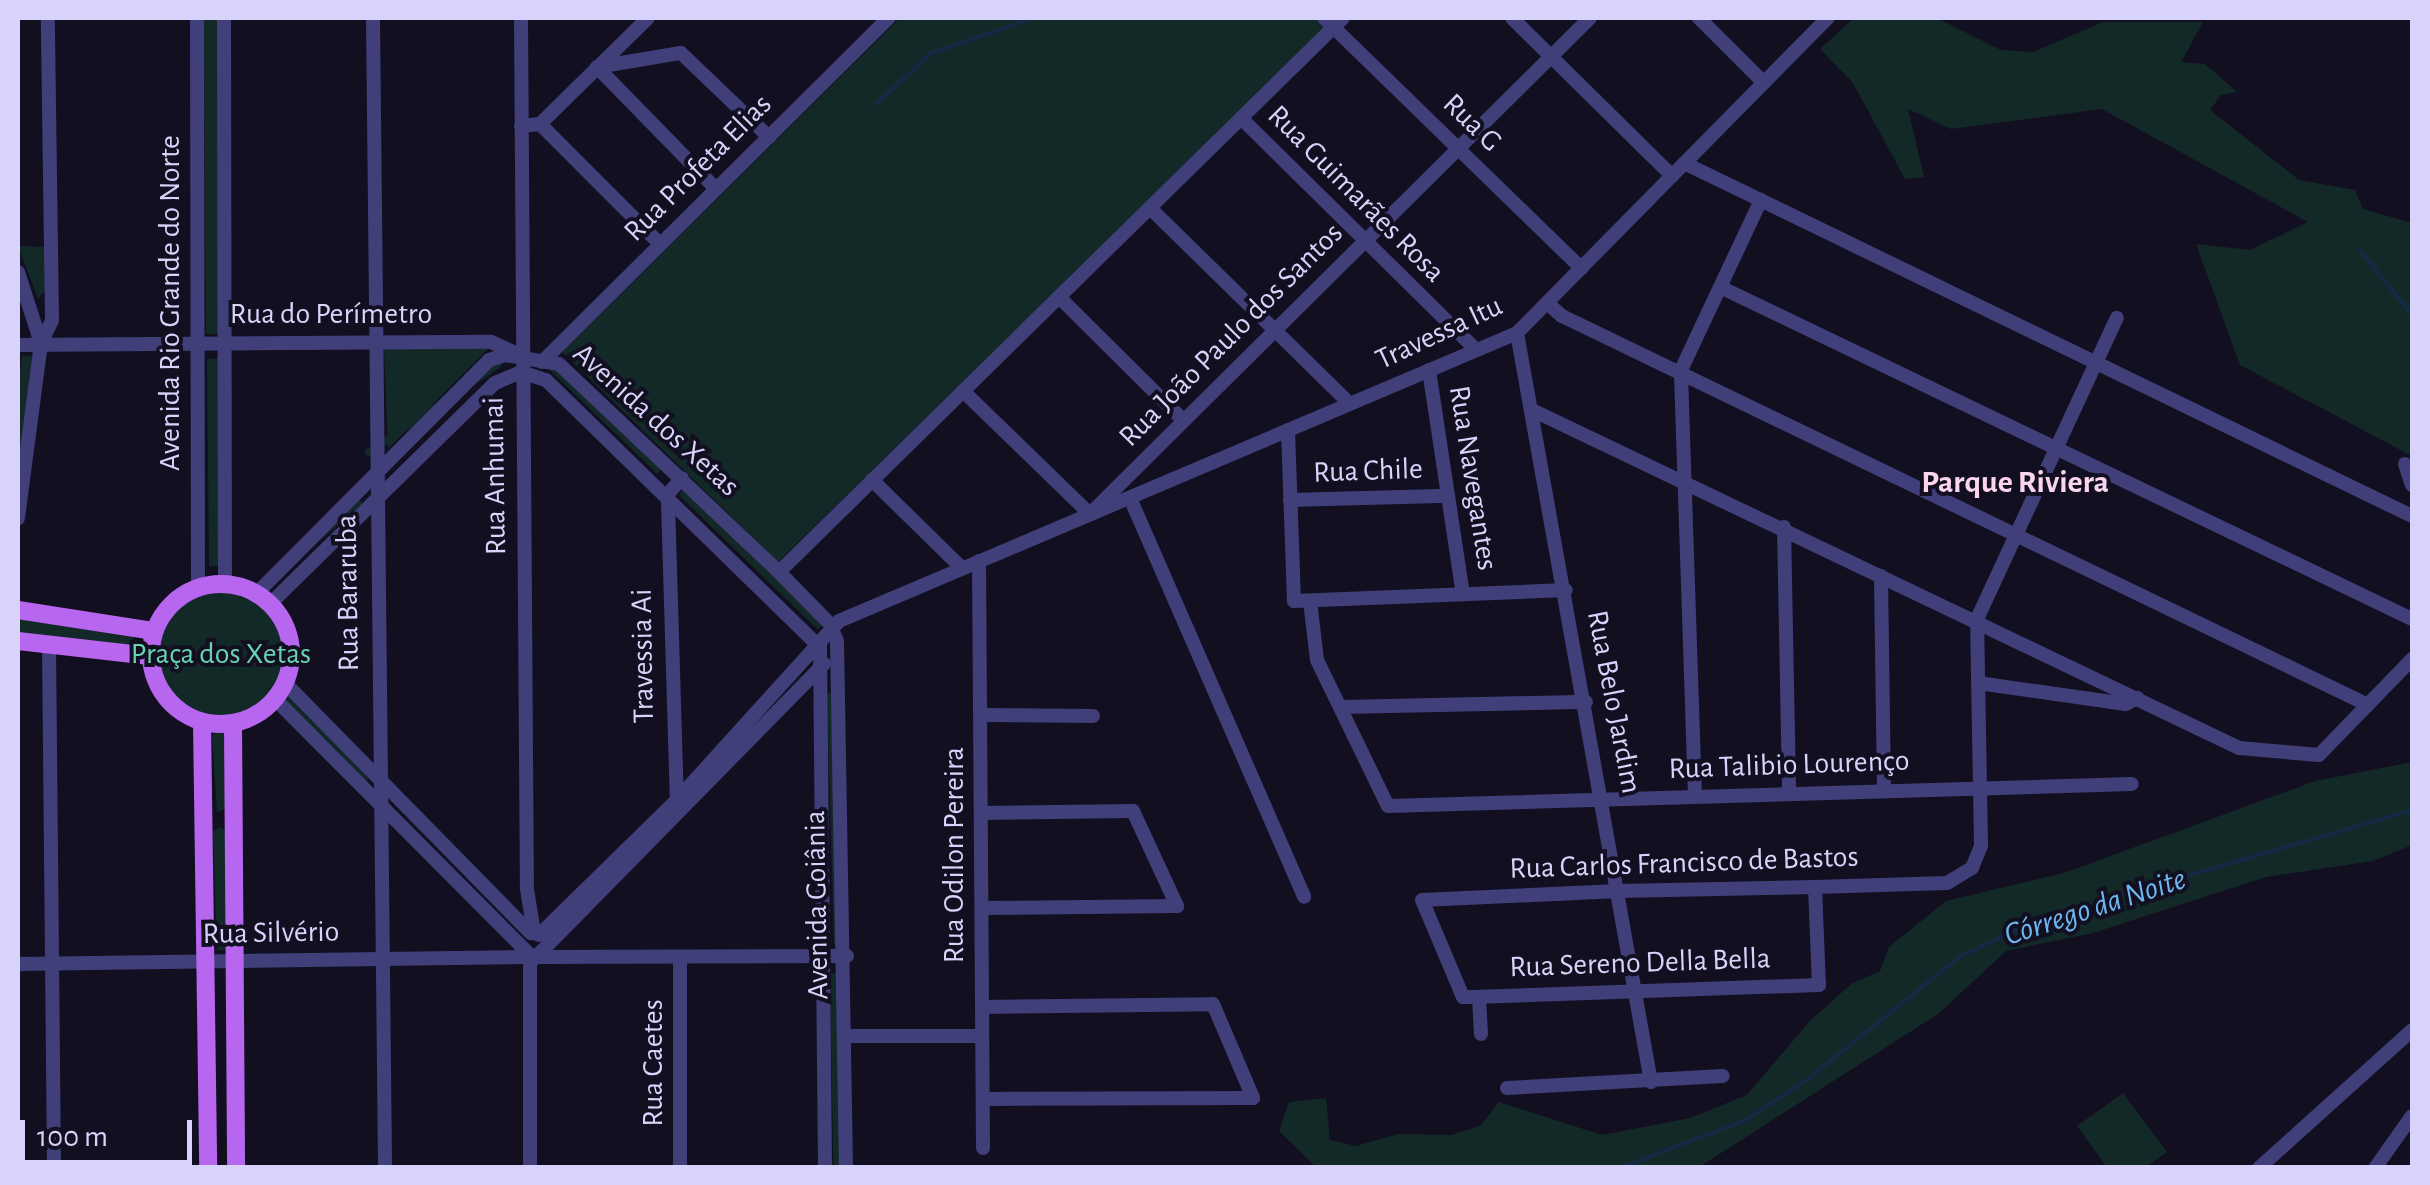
<!DOCTYPE html>
<meta charset="utf-8">
<style>
body{margin:0}
#map{position:relative;width:2430px;height:1185px;overflow:hidden;background:#120f20;font-family:"Alegreya Sans",sans-serif}
div>[style]{position:absolute}
.green>*{inset:0;background:#132928;transform-origin:0 0}
.round{border-radius:50%}
.stream>*{height:4px;margin:-2px;padding:0 2px;transform-origin:2px;border-radius:2px;background:#152945}
.minor>*{height:14px;margin:-7px;padding:0 7px;transform-origin:7px;border-radius:7px;background:#403f7a}
.major>*{height:18px;margin:-9px;padding:0 9px;transform-origin:9px;border-radius:9px;background:#b766ef}
.major>.ring{margin:-9px;padding:0;box-sizing:content-box;background:none;border:18px solid #b766ef;border-radius:50%}
span{translate:-50% -50%;white-space:nowrap;text-align:center;line-height:1.15;-webkit-text-stroke:8px #120f20;paint-order:stroke}
.street-label{font-size:30px;color:#d7d3fa}
.park-label{font-size:30px;color:#67d2b4}
.neighbourhood-label{font-size:32px;color:#fbd5ee;font-weight:700}
.water-label{font-size:32px;color:#6cb7ef;font-style:italic}
.frame{position:absolute;inset:0;border:20px solid #d7d3fa;pointer-events:none}
.scale{position:absolute;left:20px;top:1120px;width:172px;height:45px;box-sizing:border-box;border:5px solid #d7d3fa;border-top:0;padding-left:12px;font-size:30px;line-height:35px;white-space:nowrap;color:#d7d3fa;-webkit-text-stroke:8px #120f20;paint-order:stroke}
</style>
<div id="map">
<div class="green">
<i style="clip-path:polygon(204px 18px,218px 18px,218px 334px,206px 334px)"></i>
<i style="clip-path:polygon(900px 18px,1315px 18px,1326px 28px,778px 562px,562px 352px)"></i>
<i style="clip-path:polygon(1854px 18px,1937px 18px,2001px 50px,2033px 52px,2103px 22px,2203px 22px,2181px 62px,2205px 64px,2237px 92px,2221px 95px,2210px 110px,2299px 180px,2355px 190px,2363px 209px,2412px 223px,2412px 456px,2240px 365px,2196px 244px,2250px 250px,2308px 222px,2102px 109px,1951px 129px,1908px 109px,1924px 177px,1905px 179px,1853px 83px,1820px 49px)"></i>
<i style="clip-path:polygon(18px 246px,44px 247px,47px 289px,38px 299px)"></i>
<i style="clip-path:polygon(384px 348px,489px 348px,388px 449px)"></i>
<i style="clip-path:polygon(22px 355px,32px 356px,18px 469px,18px 392px)"></i>
<i style="clip-path:polygon(221px 358px,220px 566px,209px 566px,207px 359px)"></i>
<i style="left:499px;top:360px;width:7px;height:163px;rotate:56deg"></i>
<i style="left:554px;top:363px;width:151px;height:8px;rotate:44deg"></i>
<i style="left:684px;top:489px;width:194px;height:8px;rotate:44deg"></i>
<i style="left:358px;top:498px;width:8px;height:124px;rotate:50deg"></i>
<i class="round" style="left:159px;top:592px;width:124px;height:124px"></i>
<i style="clip-path:polygon(18px 618px,133px 636px,133px 641px,128px 648px,18px 634px)"></i>
<i style="clip-path:polygon(834px 692px,839px 944px,834px 945px,827px 694px)"></i>
<i style="left:290px;top:694px;width:115px;height:8px;rotate:45deg"></i>
<i style="clip-path:polygon(220px 730px,226px 734px,226px 809px,217px 812px,212px 735px)"></i>
<i style="clip-path:polygon(2412px 762px,2412px 845px,2373px 861px,2266px 877px,2093px 933px,2006px 951px,1938px 1014px,1699px 1167px,1316px 1167px,1279px 1131px,1289px 1102px,1326px 1098px,1330px 1140px,1356px 1146px,1398px 1134px,1452px 1135px,1481px 1125px,1499px 1102px,1602px 1135px,1690px 1118px,1747px 1095px,1810px 1021px,1851px 984px,1880px 971px,1889px 947px,1946px 901px,2064px 873px,2315px 781px)"></i>
<i style="clip-path:polygon(221px 827px,226px 832px,227px 949px,217px 951px,213px 831px)"></i>
<i style="left:838px;top:973px;width:194px;height:8px;rotate:89deg"></i>
<i style="clip-path:polygon(2123px 1093px,2167px 1152px,2146px 1167px,2107px 1167px,2077px 1126px)"></i>
</div>
<div class="stream">
<i style="left:876px;top:104px;width:75px;rotate:-42.8deg"></i>
<i style="left:931px;top:53px;width:109px;rotate:-18.8deg"></i>
<i style="left:2360px;top:250px;width:83px;rotate:51.3deg"></i>
<i style="left:1620px;top:1168px;width:135px;rotate:-20.9deg"></i>
<i style="left:1746px;top:1120px;width:74px;rotate:-33.5deg"></i>
<i style="left:1808px;top:1079px;width:194px;rotate:-38.9deg"></i>
<i style="left:1959px;top:957px;width:82px;rotate:-25.9deg"></i>
<i style="left:2033px;top:921px;width:395px;rotate:-16.3deg"></i>
</div>
<div class="minor">
<i style="left:197px;top:18px;width:570px;rotate:89.9deg"></i>
<i style="left:224px;top:18px;width:566px;rotate:89.9deg"></i>
<i style="left:373px;top:18px;width:1150px;rotate:89.4deg"></i>
<i style="left:521px;top:18px;width:871px;rotate:89.61deg"></i>
<i style="left:527px;top:889px;width:45px;rotate:81deg"></i>
<i style="left:1324px;top:18px;width:359px;rotate:44.2deg"></i>
<i style="left:1512px;top:18px;width:225px;rotate:44.6deg"></i>
<i style="left:1699px;top:18px;width:92px;rotate:45deg"></i>
<i style="left:597px;top:67px;width:85px;rotate:-9.5deg"></i>
<i style="left:681px;top:53px;width:122px;rotate:43.7deg"></i>
<i style="left:597px;top:67px;width:170px;rotate:45.7deg"></i>
<i style="left:1241px;top:118px;width:330px;rotate:44.6deg"></i>
<i style="left:540px;top:124px;width:170px;rotate:45deg"></i>
<i style="left:521px;top:126px;width:19px;rotate:-6deg"></i>
<i style="left:540px;top:124px;width:151px;rotate:-44.5deg"></i>
<i style="left:1684px;top:163px;width:809px;rotate:25.87deg"></i>
<i style="left:1150px;top:208px;width:280px;rotate:44.4deg"></i>
<i style="left:18px;top:272px;width:75px;rotate:72.1deg"></i>
<i style="left:41px;top:343px;width:177px;rotate:97.5deg"></i>
<i style="left:1720px;top:287px;width:768px;rotate:25.63deg"></i>
<i style="left:1059px;top:297px;width:175px;rotate:44.8deg"></i>
<i style="left:1547px;top:303px;width:20px;rotate:41deg"></i>
<i style="left:1562px;top:316px;width:895px;rotate:25.76deg"></i>
<i style="left:1517px;top:333px;width:761px;rotate:79.86deg"></i>
<i style="left:41px;top:343px;width:25px;rotate:-64deg"></i>
<i style="left:52px;top:320px;width:302px;rotate:-90.8deg"></i>
<i style="left:18px;top:345px;width:473px;rotate:-0.4deg"></i>
<i style="left:491px;top:342px;width:27px;rotate:24deg"></i>
<i style="left:542px;top:362px;width:489px;rotate:-44.8deg"></i>
<i style="left:1429px;top:370px;width:227px;rotate:81.4deg"></i>
<i style="left:963px;top:391px;width:177px;rotate:44.1deg"></i>
<i style="left:1532px;top:410px;width:784px;rotate:25.55deg"></i>
<i style="left:2239px;top:748px;width:80px;rotate:5deg"></i>
<i style="left:2319px;top:755px;width:134px;rotate:-45.9deg"></i>
<i style="left:1288px;top:430px;width:171px;rotate:88deg"></i>
<i style="left:1294px;top:601px;width:272px;rotate:-2.3deg"></i>
<i style="left:2405px;top:464px;width:22px;rotate:72deg"></i>
<i style="left:872px;top:480px;width:126px;rotate:44.4deg"></i>
<i style="left:1130px;top:498px;width:435px;rotate:66.4deg"></i>
<i style="left:1290px;top:500px;width:158px;rotate:-1.5deg"></i>
<i style="left:1094px;top:510px;width:699px;rotate:-44.77deg"></i>
<i style="left:1784px;top:527px;width:266px;rotate:88.9deg"></i>
<i style="left:979px;top:561px;width:587px;rotate:89.61deg"></i>
<i style="left:779px;top:572px;width:791px;rotate:-44.49deg"></i>
<i style="left:1881px;top:576px;width:214px;rotate:89.2deg"></i>
<i style="left:257px;top:593px;width:329px;rotate:-45.1deg"></i>
<i style="left:489px;top:360px;width:17px;rotate:-17deg"></i>
<i style="left:505px;top:355px;width:55px;rotate:9.5deg"></i>
<i style="left:559px;top:364px;width:303px;rotate:43.4deg"></i>
<i style="left:779px;top:572px;width:73px;rotate:45.6deg"></i>
<i style="left:830px;top:624px;width:18px;rotate:68deg"></i>
<i style="left:837px;top:641px;width:527px;rotate:89.02deg"></i>
<i style="left:1310px;top:601px;width:59px;rotate:83.2deg"></i>
<i style="left:1317px;top:660px;width:162px;rotate:64.1deg"></i>
<i style="left:1388px;top:806px;width:744px;rotate:-1.69deg"></i>
<i style="left:270px;top:604px;width:315px;rotate:-44.5deg"></i>
<i style="left:495px;top:383px;width:28px;rotate:-23deg"></i>
<i style="left:521px;top:372px;width:26px;rotate:18deg"></i>
<i style="left:546px;top:380px;width:383px;rotate:44.3deg"></i>
<i style="left:820px;top:647px;width:521px;rotate:89.45deg"></i>
<i style="left:49px;top:645px;width:523px;rotate:89.45deg"></i>
<i style="left:285px;top:683px;width:351px;rotate:45.5deg"></i>
<i style="left:1978px;top:683px;width:149px;rotate:8.1deg"></i>
<i style="left:2126px;top:704px;width:13px;rotate:-29deg"></i>
<i style="left:275px;top:699px;width:367px;rotate:45.1deg"></i>
<i style="left:534px;top:959px;width:414px;rotate:-45.5deg"></i>
<i style="left:1341px;top:707px;width:245px;rotate:-1.2deg"></i>
<i style="left:981px;top:715px;width:112px;rotate:0.5deg"></i>
<i style="left:1695px;top:796px;width:426px;rotate:-91.9deg"></i>
<i style="left:1681px;top:370px;width:188px;rotate:-64.8deg"></i>
<i style="left:677px;top:805px;width:311px;rotate:-91.7deg"></i>
<i style="left:668px;top:494px;width:21px;rotate:-49deg"></i>
<i style="left:981px;top:813px;width:152px;rotate:-0.8deg"></i>
<i style="left:1133px;top:811px;width:105px;rotate:65.1deg"></i>
<i style="left:1177px;top:906px;width:195px;rotate:179.4deg"></i>
<i style="left:1815px;top:887px;width:98px;rotate:87.7deg"></i>
<i style="left:1819px;top:985px;width:340px;rotate:178deg"></i>
<i style="left:1479px;top:997px;width:16px;rotate:180deg"></i>
<i style="left:1463px;top:997px;width:105px;rotate:-112.9deg"></i>
<i style="left:1422px;top:900px;width:197px;rotate:-2.6deg"></i>
<i style="left:1619px;top:891px;width:196px;rotate:-1.2deg"></i>
<i style="left:1815px;top:887px;width:132px;rotate:-1.7deg"></i>
<i style="left:1947px;top:883px;width:29px;rotate:-31deg"></i>
<i style="left:1972px;top:868px;width:24px;rotate:-68deg"></i>
<i style="left:1981px;top:846px;width:227px;rotate:-91deg"></i>
<i style="left:1977px;top:619px;width:332px;rotate:-65.1deg"></i>
<i style="left:539px;top:935px;width:189px;rotate:-44.4deg"></i>
<i style="left:674px;top:803px;width:246px;rotate:-47.8deg"></i>
<i style="left:839px;top:621px;width:737px;rotate:-23.01deg"></i>
<i style="left:1517px;top:333px;width:443px;rotate:-45.4deg"></i>
<i style="left:539px;top:957px;width:308px;rotate:-0.2deg"></i>
<i style="left:18px;top:964px;width:508px;rotate:-0.79deg"></i>
<i style="left:1479px;top:997px;width:37px;rotate:87deg"></i>
<i style="left:982px;top:1007px;width:231px;rotate:-0.7deg"></i>
<i style="left:1213px;top:1004px;width:102px;rotate:66.9deg"></i>
<i style="left:1253px;top:1098px;width:270px;rotate:179.8deg"></i>
<i style="left:847px;top:1036px;width:135px"></i>
<i style="left:1507px;top:1088px;width:216px;rotate:-3.2deg"></i>
<i style="left:530px;top:1168px;width:210px;rotate:-90deg"></i>
<i style="left:680px;top:1168px;width:210px;rotate:-90deg"></i>
<i style="left:2259px;top:1168px;width:206px;rotate:-42deg"></i>
<i style="left:2375px;top:1168px;width:64px;rotate:-54.6deg"></i>
</div>
<div class="major">
<i class="ring" style="left:151px;top:584px;width:122px;height:122px"></i>
<i style="left:18px;top:610px;width:138px;rotate:8.8deg"></i>
<i style="left:18px;top:641px;width:133px;rotate:6.5deg"></i>
<i style="left:202px;top:722px;width:446px;rotate:89.2deg"></i>
<i style="left:233px;top:724px;width:444px;rotate:89.6deg"></i>
</div>
<div class="street-label">
<span style="left:1472px;top:123px;rotate:44deg">Rua G</span>
<span style="left:698px;top:168px;rotate:-45deg">Rua Profeta Elias</span>
<span style="left:1356px;top:194px;rotate:45deg">Rua Guimarães Rosa</span>
<span style="left:170px;top:303px;rotate:-90deg">Avenida Rio Grande do Norte</span>
<span style="left:331px;top:314px">Rua do Perímetro</span>
<span style="left:1439px;top:333px;rotate:-25deg">Travessa Itu</span>
<span style="left:1231px;top:335px;rotate:-45deg">Rua João Paulo dos Santos</span>
<span style="left:656px;top:420px;rotate:42deg">Avenida dos Xetas</span>
<span style="left:1368px;top:471px;rotate:-2deg">Rua Chile</span>
<span style="left:495px;top:476px;rotate:-91deg">Rua Anhumai</span>
<span style="left:1473px;top:478px;rotate:81deg">Rua Navegantes</span>
<span style="left:348px;top:593px;rotate:-91deg">Rua Bararuba</span>
<span style="left:643px;top:656px;rotate:-91deg">Travessia Ai</span>
<span style="left:1614px;top:702px;rotate:79deg">Rua Belo Jardim</span>
<span style="left:1789px;top:765px;rotate:-2deg">Rua Talibio Lourenço</span>
<span style="left:954px;top:855px;rotate:-90deg">Rua Odilon Pereira</span>
<span style="left:1684px;top:863px;rotate:-2deg">Rua Carlos Francisco de Bastos</span>
<span style="left:817px;top:905px;rotate:-91deg">Avenida Goiânia</span>
<span style="left:271px;top:933px;rotate:-1deg">Rua Silvério</span>
<span style="left:1640px;top:963px;rotate:-2deg">Rua Sereno Della Bella</span>
<span style="left:653px;top:1063px;rotate:-90deg">Rua Caetes</span>
</div>
<div class="park-label">
<span style="left:221px;top:654px">Praça dos Xetas</span>
</div>
<div class="neighbourhood-label">
<span style="left:2015px;top:482px">Parque Riviera</span>
</div>
<div class="water-label">
<span style="left:2095px;top:907px;rotate:-18deg">Córrego da Noite</span>
</div>
<div class="frame"></div>
<div class="scale">100 m</div>
</div>
